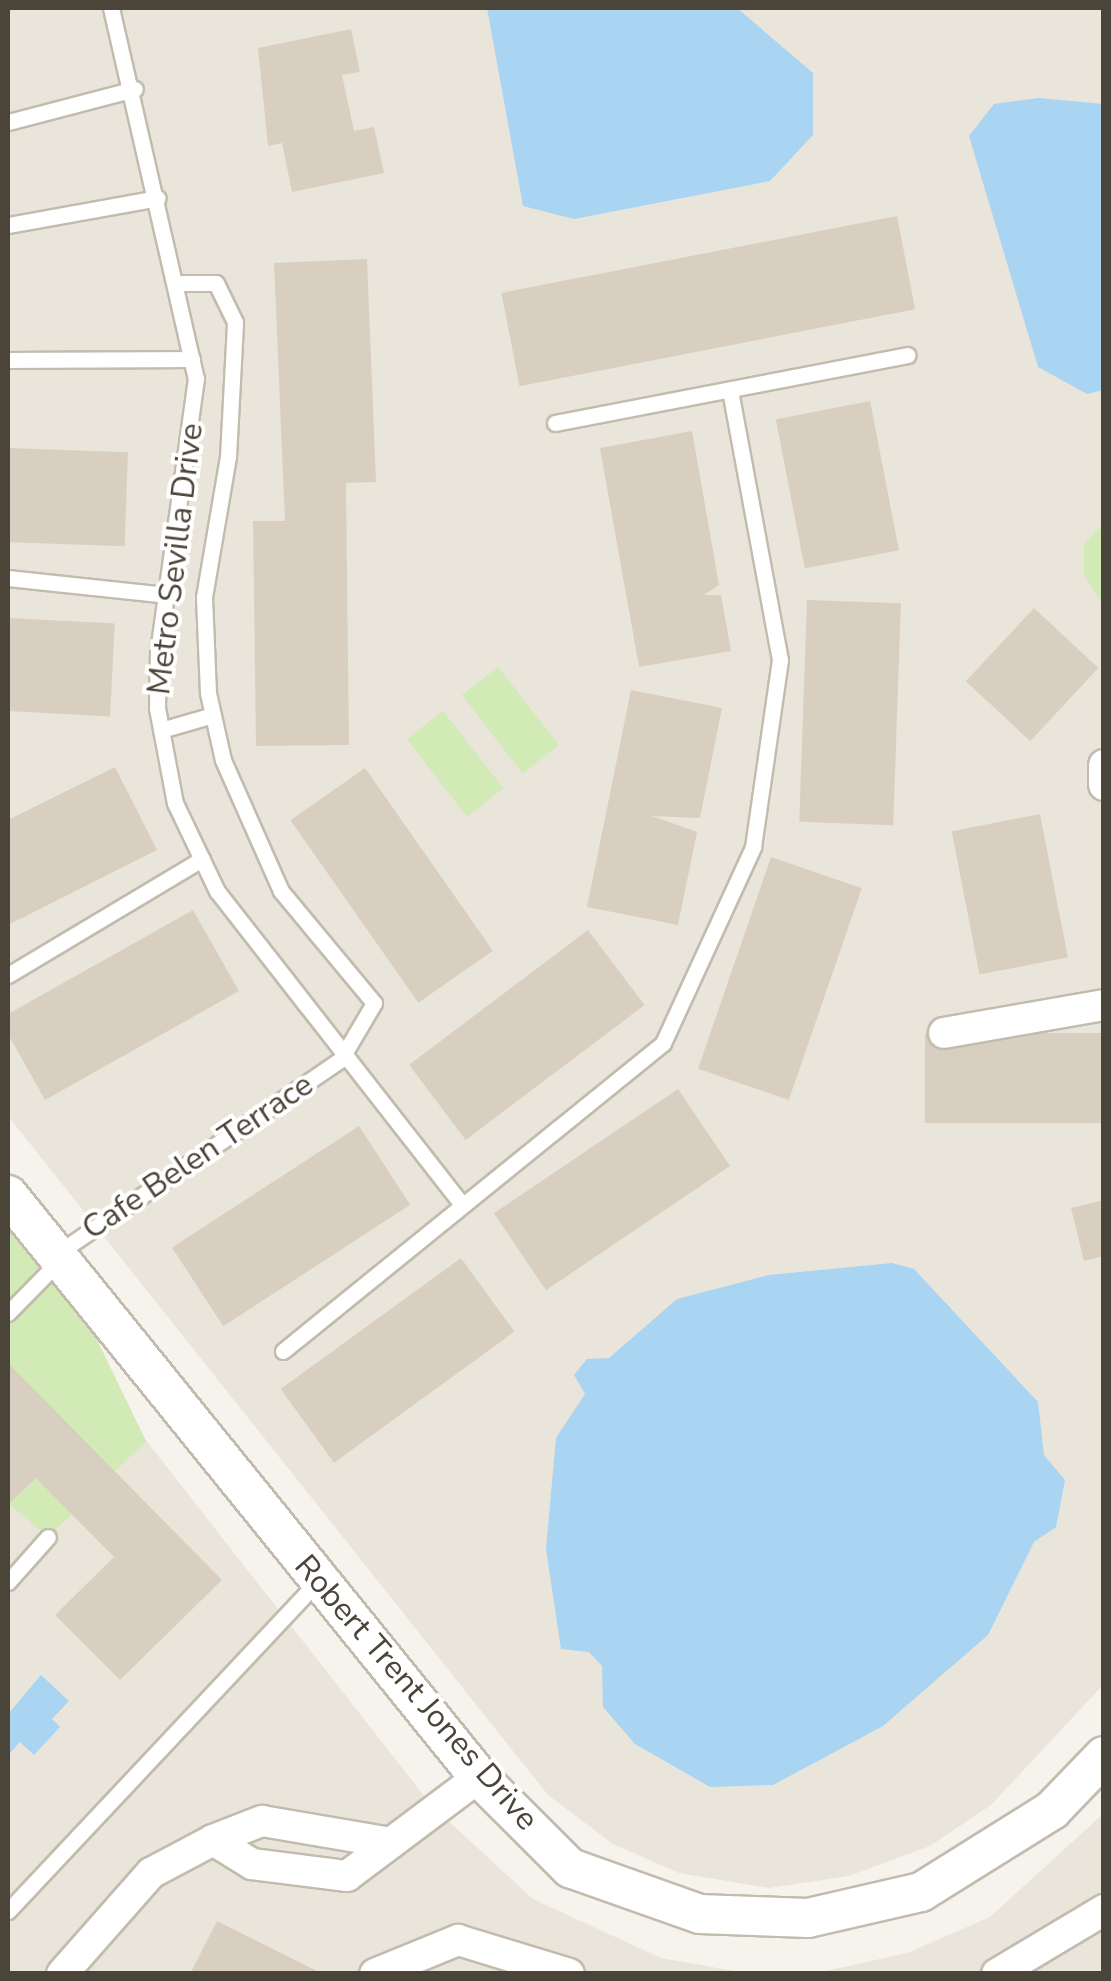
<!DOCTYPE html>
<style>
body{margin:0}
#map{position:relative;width:1111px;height:1981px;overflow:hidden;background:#f6f3ec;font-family:"Nunito Sans",sans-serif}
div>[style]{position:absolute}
.residential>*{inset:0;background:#eae5da}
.green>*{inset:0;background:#d2eab5;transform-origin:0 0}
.water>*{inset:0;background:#a9d4f2}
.building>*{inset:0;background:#d8cfc1;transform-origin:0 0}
.roads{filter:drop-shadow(2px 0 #c2bbae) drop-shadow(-2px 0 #c2bbae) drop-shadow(0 2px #c2bbae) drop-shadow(0 -2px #c2bbae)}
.service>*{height:15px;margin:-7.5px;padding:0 7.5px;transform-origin:7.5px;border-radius:7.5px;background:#fff}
.minor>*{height:30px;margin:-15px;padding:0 15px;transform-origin:15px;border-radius:15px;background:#fff}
.tertiary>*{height:38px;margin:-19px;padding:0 19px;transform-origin:19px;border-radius:19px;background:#fff}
span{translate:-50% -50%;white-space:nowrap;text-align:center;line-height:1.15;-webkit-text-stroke:8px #fff;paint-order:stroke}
.street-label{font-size:32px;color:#4b4439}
.frame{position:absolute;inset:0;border:10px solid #4b4439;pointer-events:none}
</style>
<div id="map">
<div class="residential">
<i style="clip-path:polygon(8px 8px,1103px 8px,1103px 1685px,991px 1805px,930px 1846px,849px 1876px,769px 1888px,679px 1873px,613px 1844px,548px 1795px,8px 1116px)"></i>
<i style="clip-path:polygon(8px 1264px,432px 1806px,533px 1899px,661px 1958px,740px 1972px,826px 1971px,907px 1953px,990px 1917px,1103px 1814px,1103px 1973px,8px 1973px)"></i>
</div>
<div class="green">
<i style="clip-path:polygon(1103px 524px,1103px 605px,1084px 575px,1084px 544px)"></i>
<i style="left:498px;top:667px;width:99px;height:46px;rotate:52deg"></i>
<i style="left:443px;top:711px;width:98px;height:46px;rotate:52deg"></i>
<i style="clip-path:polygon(8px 1195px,59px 1261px,146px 1441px,48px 1537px,8px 1503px)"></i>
</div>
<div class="water">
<i style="clip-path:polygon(487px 8px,737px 8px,813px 73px,813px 135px,770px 181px,574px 219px,523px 206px)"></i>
<i style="clip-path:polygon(1039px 98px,1103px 104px,1103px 390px,1087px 394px,1038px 367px,969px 136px,994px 104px)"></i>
<i style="clip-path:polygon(892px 1263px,914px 1269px,1038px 1402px,1044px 1455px,1065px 1480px,1056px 1527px,1034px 1542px,988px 1635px,883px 1726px,773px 1785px,710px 1787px,635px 1744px,603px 1707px,602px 1666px,589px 1652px,561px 1649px,546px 1549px,556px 1438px,585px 1394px,574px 1375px,587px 1359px,609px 1358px,677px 1299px,769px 1275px)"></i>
<i style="clip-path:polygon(41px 1675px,69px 1701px,52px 1719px,60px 1727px,34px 1755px,20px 1742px,8px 1755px,8px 1714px)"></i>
</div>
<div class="building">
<i style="clip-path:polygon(351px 29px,360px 72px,342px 75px,354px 131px,374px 127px,384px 173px,292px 192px,282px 143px,268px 146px,258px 48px)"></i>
<i style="left:897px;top:216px;width:95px;height:403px;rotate:79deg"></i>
<i style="clip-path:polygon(367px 259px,376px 482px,346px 483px,349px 745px,256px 746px,253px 521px,285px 521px,274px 263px)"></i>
<i style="left:870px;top:401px;width:152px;height:96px;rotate:79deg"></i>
<i style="clip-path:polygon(692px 431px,719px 585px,704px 595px,721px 595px,731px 651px,639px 667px,600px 448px)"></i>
<i style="left:8px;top:448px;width:120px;height:94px;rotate:2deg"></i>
<i style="left:807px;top:600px;width:94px;height:222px;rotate:2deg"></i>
<i style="left:1034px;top:608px;width:88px;height:100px;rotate:43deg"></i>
<i style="left:8px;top:618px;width:107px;height:93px;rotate:3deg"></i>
<i style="clip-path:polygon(631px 690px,722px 708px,700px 818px,652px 816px,697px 832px,678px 925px,587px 907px)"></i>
<i style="clip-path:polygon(115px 767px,157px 850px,8px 925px,8px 820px)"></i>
<i style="left:365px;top:768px;width:223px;height:91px;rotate:55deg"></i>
<i style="left:1040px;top:814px;width:146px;height:90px;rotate:79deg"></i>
<i style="left:771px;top:857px;width:96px;height:224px;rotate:19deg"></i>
<i style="clip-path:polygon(193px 910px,239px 991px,45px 1100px,8px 1034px,8px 1014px)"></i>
<i style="left:588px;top:930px;width:94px;height:224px;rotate:53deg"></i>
<i style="left:1104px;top:1033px;width:90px;height:179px;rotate:90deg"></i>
<i style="left:678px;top:1089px;width:93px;height:222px;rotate:56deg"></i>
<i style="left:359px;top:1126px;width:94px;height:223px;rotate:57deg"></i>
<i style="clip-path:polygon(1104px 1200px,1104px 1256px,1084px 1261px,1071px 1208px)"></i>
<i style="left:461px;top:1258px;width:91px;height:223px;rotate:54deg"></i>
<i style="clip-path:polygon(8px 1363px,222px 1580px,120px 1680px,55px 1615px,114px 1557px,36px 1478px,8px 1505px)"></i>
<i style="clip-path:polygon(217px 1921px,323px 1974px,190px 1974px)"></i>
</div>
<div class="roads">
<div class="service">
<i style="left:111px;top:8px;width:380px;rotate:77.1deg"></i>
<i style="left:196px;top:378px;width:276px;rotate:97.9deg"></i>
<i style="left:158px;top:651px;width:57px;rotate:91deg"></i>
<i style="left:157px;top:708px;width:97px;rotate:79.3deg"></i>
<i style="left:175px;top:803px;width:98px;rotate:64.5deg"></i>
<i style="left:217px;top:891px;width:398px;rotate:52deg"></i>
<i style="left:8px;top:122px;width:131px;rotate:-14.6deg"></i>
<i style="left:8px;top:225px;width:152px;rotate:-10.2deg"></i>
<i style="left:8px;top:360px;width:184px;rotate:-0.3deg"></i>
<i style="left:555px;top:423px;width:359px;rotate:-10.9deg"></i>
<i style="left:8px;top:578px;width:161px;rotate:6.1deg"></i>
<i style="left:161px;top:730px;width:54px;rotate:-16.1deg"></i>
<i style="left:8px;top:975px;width:226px;rotate:-30.9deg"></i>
<i style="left:58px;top:1253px;width:343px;rotate:-34.4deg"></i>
<i style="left:341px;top:1059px;width:65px;rotate:-59.5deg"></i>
<i style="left:374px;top:1003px;width:146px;rotate:-129.7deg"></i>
<i style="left:281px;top:891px;width:143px;rotate:-113.9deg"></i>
<i style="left:223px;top:760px;width:69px;rotate:-102.6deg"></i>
<i style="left:208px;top:693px;width:96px;rotate:-92.4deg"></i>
<i style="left:204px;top:597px;width:142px;rotate:-80.3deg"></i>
<i style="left:228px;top:457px;width:135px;rotate:-87deg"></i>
<i style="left:235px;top:322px;width:43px;rotate:-116deg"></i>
<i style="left:216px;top:283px;width:40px;rotate:180deg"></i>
<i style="left:8px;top:1313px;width:73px;rotate:-45.6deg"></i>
<i style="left:283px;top:1351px;width:489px;rotate:-39deg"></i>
<i style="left:663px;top:1043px;width:216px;rotate:-65.3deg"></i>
<i style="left:753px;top:847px;width:189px;rotate:-81.8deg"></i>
<i style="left:780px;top:660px;width:274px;rotate:-100.5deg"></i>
<i style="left:8px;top:1582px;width:60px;rotate:-48.4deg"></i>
<i style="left:8px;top:1911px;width:453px;rotate:-46.8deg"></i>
</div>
<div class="minor">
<i style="left:1104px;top:765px;width:20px;rotate:90deg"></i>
<i style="left:944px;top:1033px;width:162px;rotate:-9.9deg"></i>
<i style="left:213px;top:1840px;width:46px;rotate:31.6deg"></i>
<i style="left:252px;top:1864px;width:96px;rotate:7.2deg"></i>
<i style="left:347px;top:1876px;width:165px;rotate:-36.9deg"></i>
<i style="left:62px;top:1974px;width:135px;rotate:-48.6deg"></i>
<i style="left:151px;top:1873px;width:70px;rotate:-28deg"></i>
<i style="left:213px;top:1840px;width:53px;rotate:-21.2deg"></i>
<i style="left:262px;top:1821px;width:131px;rotate:9.7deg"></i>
<i style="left:375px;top:1974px;width:90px;rotate:-22.3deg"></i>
<i style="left:458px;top:1940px;width:116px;rotate:17deg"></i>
<i style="left:997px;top:1974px;width:125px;rotate:-30.9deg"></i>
</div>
<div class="tertiary">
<i style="left:8px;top:1195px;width:749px;rotate:51.02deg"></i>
<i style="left:479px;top:1777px;width:129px;rotate:45deg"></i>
<i style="left:570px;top:1868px;width:138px;rotate:19.5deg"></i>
<i style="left:700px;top:1914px;width:108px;rotate:2.1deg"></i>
<i style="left:808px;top:1918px;width:116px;rotate:-13deg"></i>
<i style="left:921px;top:1892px;width:155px;rotate:-32deg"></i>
<i style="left:1052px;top:1810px;width:75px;rotate:-46.1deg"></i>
</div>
</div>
<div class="street-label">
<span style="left:176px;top:559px;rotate:-83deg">Metro Sevilla Drive</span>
<span style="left:198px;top:1157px;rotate:-34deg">Cafe Belen Terrace</span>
<span style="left:416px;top:1693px;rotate:49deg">Robert Trent Jones Drive</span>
</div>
<div class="frame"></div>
</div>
